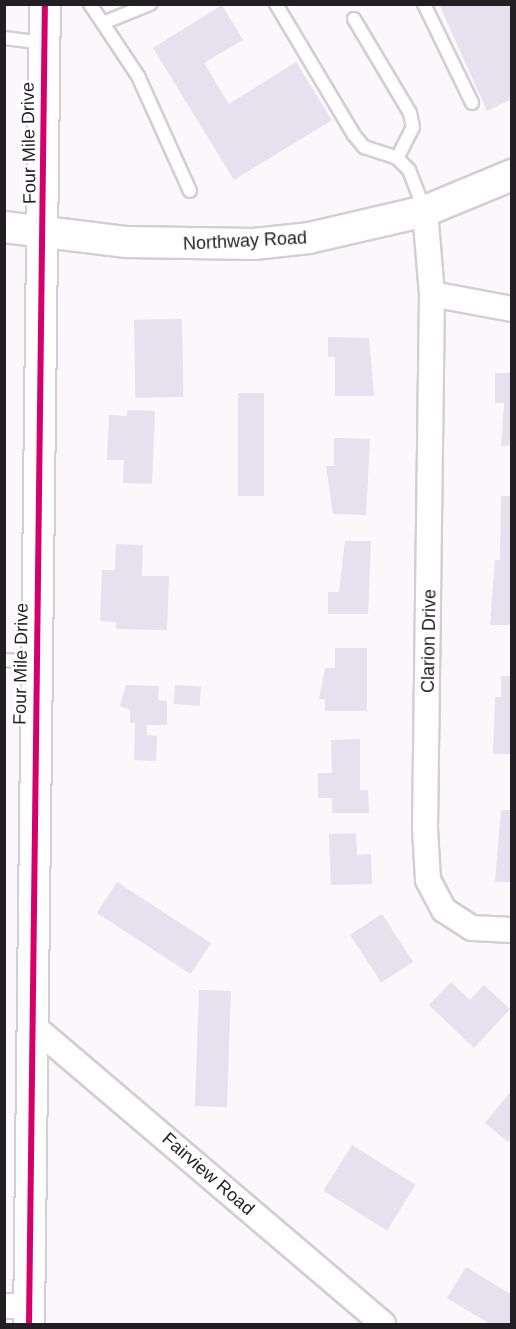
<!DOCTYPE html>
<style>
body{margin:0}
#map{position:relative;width:516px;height:1329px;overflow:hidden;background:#fbf7fb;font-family:Arial,sans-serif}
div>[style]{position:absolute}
.building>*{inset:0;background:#e5e1ee;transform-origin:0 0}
.roads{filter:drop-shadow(2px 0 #d2cfd2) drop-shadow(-2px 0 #d2cfd2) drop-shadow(0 2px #d2cfd2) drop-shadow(0 -2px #d2cfd2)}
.service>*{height:12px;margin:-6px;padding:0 6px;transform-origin:6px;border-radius:6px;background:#fefefe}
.minor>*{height:24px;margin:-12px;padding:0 12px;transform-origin:12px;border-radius:12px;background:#fefefe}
.tertiary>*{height:30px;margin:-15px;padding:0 15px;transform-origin:15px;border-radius:15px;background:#fefefe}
.cycleway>*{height:6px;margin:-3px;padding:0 3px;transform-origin:3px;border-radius:3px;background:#d6006c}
span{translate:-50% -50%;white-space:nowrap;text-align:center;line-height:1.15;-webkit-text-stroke:5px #fff;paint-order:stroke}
.street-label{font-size:18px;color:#211f21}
.frame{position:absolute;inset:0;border:6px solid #211f21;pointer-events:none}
</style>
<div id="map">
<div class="building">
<i style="clip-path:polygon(439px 4px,512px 4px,512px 99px,487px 111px)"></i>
<i style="clip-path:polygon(222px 5px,243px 40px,204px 63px,229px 104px,296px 62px,332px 120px,234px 180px,153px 48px)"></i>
<i style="left:182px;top:319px;width:78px;height:48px;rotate:89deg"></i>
<i style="clip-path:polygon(328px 337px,369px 338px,374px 396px,335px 396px,335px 357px,328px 357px)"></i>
<i style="clip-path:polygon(495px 373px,512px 373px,512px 445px,501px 446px,504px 403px,495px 403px)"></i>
<i style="left:238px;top:393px;width:26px;height:103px"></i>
<i style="clip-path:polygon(127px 410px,155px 411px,152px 484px,123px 483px,124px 460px,107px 460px,109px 415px,127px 416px)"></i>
<i style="clip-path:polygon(334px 438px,370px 439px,366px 515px,333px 514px,326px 466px,334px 466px)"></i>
<i style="clip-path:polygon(501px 496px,512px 496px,512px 625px,490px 625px,495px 560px,500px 560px)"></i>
<i style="clip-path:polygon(345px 541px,371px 541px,368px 614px,328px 614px,328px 592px,339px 592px)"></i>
<i style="clip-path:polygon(116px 544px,143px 545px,142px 576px,169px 576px,167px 630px,116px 629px,116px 622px,100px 621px,102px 570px,115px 570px)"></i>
<i style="clip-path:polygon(335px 648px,367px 648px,367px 711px,325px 711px,325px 699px,319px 699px,325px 668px,335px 668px)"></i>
<i style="clip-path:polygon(501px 676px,512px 676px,512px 754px,493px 754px,495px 697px,501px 697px)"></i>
<i style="clip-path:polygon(126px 685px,159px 686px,158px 700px,167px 701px,167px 725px,147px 725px,147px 735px,157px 736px,156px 761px,134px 760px,135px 723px,130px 723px,130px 710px,120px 706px)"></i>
<i style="left:175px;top:685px;width:26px;height:19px;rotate:4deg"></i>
<i style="clip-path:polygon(360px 739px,360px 790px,368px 790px,369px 813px,332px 813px,332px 798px,318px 798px,318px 773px,332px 773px,331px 740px)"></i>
<i style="clip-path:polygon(501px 810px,512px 810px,512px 882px,495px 882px)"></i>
<i style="clip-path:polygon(356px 833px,357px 855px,371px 854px,372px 884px,331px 885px,329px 834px)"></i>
<i style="left:117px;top:882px;width:112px;height:37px;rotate:33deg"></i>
<i style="left:382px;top:914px;width:57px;height:38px;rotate:57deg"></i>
<i style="clip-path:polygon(451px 982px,470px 1000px,484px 985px,510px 1009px,474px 1048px,429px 1005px)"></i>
<i style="left:199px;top:990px;width:32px;height:116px;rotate:2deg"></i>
<i style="clip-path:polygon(512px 1090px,512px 1138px,508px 1142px,485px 1123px)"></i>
<i style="left:352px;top:1145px;width:75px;height:54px;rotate:32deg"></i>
<i style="clip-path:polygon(466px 1267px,512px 1295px,512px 1324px,490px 1324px,447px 1298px)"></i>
</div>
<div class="roads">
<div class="service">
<i style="left:90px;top:4px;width:87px;rotate:56.3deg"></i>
<i style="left:138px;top:76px;width:126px;rotate:65.7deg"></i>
<i style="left:276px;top:4px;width:152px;rotate:59.2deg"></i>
<i style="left:354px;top:135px;width:16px;rotate:50deg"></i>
<i style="left:364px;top:147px;width:35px;rotate:18deg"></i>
<i style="left:397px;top:158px;width:17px;rotate:45deg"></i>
<i style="left:409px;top:170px;width:44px;rotate:68.7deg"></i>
<i style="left:424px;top:4px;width:110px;rotate:64.1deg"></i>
<i style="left:354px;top:19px;width:109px;rotate:59.2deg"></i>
<i style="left:410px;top:113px;width:14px;rotate:78deg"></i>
<i style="left:413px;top:127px;width:35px;rotate:117deg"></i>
<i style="left:103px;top:23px;width:51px;rotate:-22deg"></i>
<i style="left:4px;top:38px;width:40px;rotate:7.1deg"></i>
<i style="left:4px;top:660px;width:32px;rotate:4deg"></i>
</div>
<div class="minor">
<i style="left:425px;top:211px;width:83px;rotate:85.2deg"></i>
<i style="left:512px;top:309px;width:81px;rotate:-169.4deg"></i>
<i style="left:432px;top:294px;width:535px;rotate:90.75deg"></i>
<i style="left:425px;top:829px;width:51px;rotate:86.6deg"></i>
<i style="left:428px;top:880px;width:34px;rotate:62deg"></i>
<i style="left:444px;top:910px;width:33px;rotate:33deg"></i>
<i style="left:472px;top:928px;width:40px;rotate:2.9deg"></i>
<i style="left:32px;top:1025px;width:461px;rotate:40.4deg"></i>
<i style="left:4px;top:1306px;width:25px"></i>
</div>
<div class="tertiary">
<i style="left:4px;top:227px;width:124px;rotate:7deg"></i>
<i style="left:127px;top:242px;width:127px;rotate:0.9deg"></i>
<i style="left:254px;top:244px;width:55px;rotate:-6.2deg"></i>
<i style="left:309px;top:238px;width:119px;rotate:-13.1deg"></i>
<i style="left:425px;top:211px;width:94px;rotate:-22.5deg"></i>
<i style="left:29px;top:1324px;width:1320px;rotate:-89.31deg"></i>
</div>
</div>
<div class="cycleway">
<i style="left:29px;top:1324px;width:1320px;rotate:-89.31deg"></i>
</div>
<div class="street-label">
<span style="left:29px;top:143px;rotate:-91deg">Four Mile Drive</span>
<span style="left:245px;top:241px;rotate:-3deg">Northway Road</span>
<span style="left:429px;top:641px;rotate:-89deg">Clarion Drive</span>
<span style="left:21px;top:664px;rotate:-89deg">Four Mile Drive</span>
<span style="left:208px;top:1174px;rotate:41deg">Fairview Road</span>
</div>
<div class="frame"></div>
</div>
